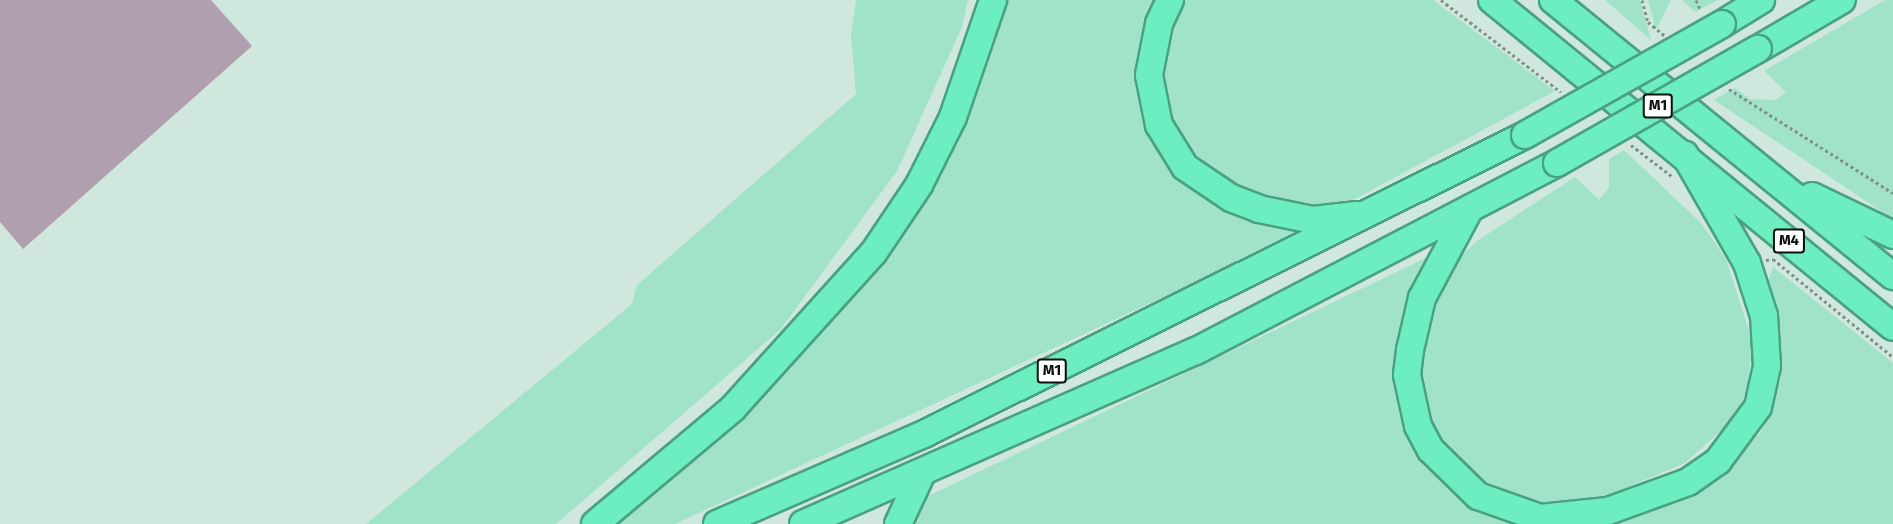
<!DOCTYPE html>
<meta charset="utf-8">
<style>
body{margin:0}
#map{position:relative;width:1893px;height:524px;overflow:hidden;background:#d0e7dd;font-family:"Fira Sans",sans-serif}
div>[style]{position:absolute}
.green>*{inset:0;background:#a0e3c8}
.building>*{inset:0;background:#b09fae}
.path>*{height:3px;margin-top:-1.5px;transform-origin:0;background:repeating-linear-gradient(90deg,#80918a 0 3px,transparent 0 6px)}
.roads{filter:drop-shadow(2px 0 #4aa182) drop-shadow(-2px 0 #4aa182) drop-shadow(0 2px #4aa182) drop-shadow(0 -2px #4aa182)}
.highway>*{height:26px;margin:-13px;padding:0 13px;transform-origin:13px;border-radius:13px;background:#6ceec1}
.bridges{filter:drop-shadow(2px 0 #4aa182) drop-shadow(-2px 0 #4aa182) drop-shadow(0 2px #4aa182) drop-shadow(0 -2px #4aa182)}
.highway-bridge>*{height:26px;margin:-13px;padding:0 13px;transform-origin:13px;border-radius:13px;background:#6ceec1}
span{translate:-50% -50%;white-space:nowrap;text-align:center;line-height:1.15;-webkit-text-stroke:4.5px #fff;paint-order:stroke}
.shield-label span{padding:2px 4px;background:#fff;border:2px solid;border-radius:4px;-webkit-text-stroke-width:0}
.shield-label{font-size:15px;color:#0a120e;font-weight:700}
</style>
<div id="map">
<div class="green">
<i style="clip-path:polygon(856px 0,968px 0,962px 27px,897px 171px,780px 330px,556px 524px,366px 524px,632px 304px,637px 285px,856px 94px,851px 35px)"></i>
<i style="clip-path:polygon(1006px 0,1158px 0,1165px 157px,1308px 230px,675px 524px,610px 524px,749px 407px,880px 265px,925px 199px,959px 134px)"></i>
<i style="clip-path:polygon(1184px 0,1433px 0,1555px 91px,1355px 199px,1306px 206px,1261px 196px,1215px 178px,1184px 149px,1164px 118px,1157px 75px,1168px 26px)"></i>
<i style="clip-path:polygon(1605px 0,1640px 0,1651px 40px)"></i>
<i style="clip-path:polygon(1648px 0,1671px 0,1656px 30px)"></i>
<i style="clip-path:polygon(1682px 0,1718px 0,1695px 12px)"></i>
<i style="clip-path:polygon(1885px 0,1893px 0,1893px 219px,1714px 100px,1735px 88px,1750px 99px,1775px 100px,1786px 92px,1764px 71px)"></i>
<i style="clip-path:polygon(1624px 150px,1701px 223px,1726px 259px,1753px 343px,1747px 390px,1734px 419px,1685px 463px,1616px 492px,1571px 504px,1538px 505px,1511px 498px,1461px 469px,1424px 420px,1415px 377px,1423px 333px,1453px 264px,1477px 241px,1575px 177px,1599px 200px,1609px 188px,1609px 159px)"></i>
<i style="clip-path:polygon(1428px 257px,1397px 364px,1468px 499px,1521px 524px,907px 524px,926px 497px)"></i>
<i style="clip-path:polygon(1773px 267px,1893px 363px,1893px 524px,1602px 524px,1677px 500px,1715px 479px,1761px 432px,1781px 379px,1777px 317px,1768px 282px)"></i>
</div>
<div class="building">
<i style="clip-path:polygon(0 0,211px 0,252px 46px,23px 249px,0 222px)"></i>
</div>
<div class="path">
<i style="left:1441px;top:0;width:151px;rotate:37.5deg"></i>
<i style="left:1642px;top:0;width:23px;rotate:75deg"></i>
<i style="left:1648px;top:22px;width:21px;rotate:39deg"></i>
<i style="left:1696px;top:0;width:12px;rotate:66deg"></i>
<i style="left:1729px;top:89px;width:194px;rotate:32.4deg"></i>
<i style="left:1631px;top:145px;width:53px;rotate:37.3deg"></i>
<i style="left:1766px;top:260px;width:7px;rotate:-8deg"></i>
<i style="left:1773px;top:259px;width:155px;rotate:39.2deg"></i>
</div>
<div class="roads">
<div class="highway">
<i style="left:1170px;top:0;width:26px;rotate:115deg"></i>
<i style="left:1159px;top:24px;width:52px;rotate:101.1deg"></i>
<i style="left:1149px;top:75px;width:51px;rotate:78.7deg"></i>
<i style="left:1159px;top:125px;width:49px;rotate:58.2deg"></i>
<i style="left:1185px;top:167px;width:55px;rotate:34deg"></i>
<i style="left:1231px;top:198px;width:30px;rotate:21deg"></i>
<i style="left:1259px;top:209px;width:55px;rotate:11.5deg"></i>
<i style="left:1313px;top:220px;width:44px;rotate:-6.5deg"></i>
<i style="left:1492px;top:0;width:517px;rotate:39.2deg"></i>
<i style="left:1553px;top:0;width:438px;rotate:39.1deg"></i>
<i style="left:1722px;top:24px;width:46px;rotate:-31.6deg"></i>
<i style="left:1758px;top:49px;width:97px;rotate:-30.3deg"></i>
<i style="left:1812px;top:196px;width:90px;rotate:25.7deg"></i>
<i style="left:1468px;top:212px;width:98px;rotate:118.1deg"></i>
<i style="left:1422px;top:298px;width:53px;rotate:103deg"></i>
<i style="left:1410px;top:350px;width:25px;rotate:97deg"></i>
<i style="left:1407px;top:375px;width:52px;rotate:77.8deg"></i>
<i style="left:1418px;top:426px;width:27px;rotate:62deg"></i>
<i style="left:1431px;top:450px;width:66px;rotate:44.4deg"></i>
<i style="left:1478px;top:496px;width:66px;rotate:19.5deg"></i>
<i style="left:1540px;top:518px;width:68px;rotate:-5.9deg"></i>
<i style="left:1608px;top:511px;width:85px;rotate:-19.9deg"></i>
<i style="left:1688px;top:482px;width:37px;rotate:-35deg"></i>
<i style="left:1718px;top:461px;width:67px;rotate:-53.5deg"></i>
<i style="left:1758px;top:407px;width:42px;rotate:-77.6deg"></i>
<i style="left:1767px;top:366px;width:50px;rotate:-93.4deg"></i>
<i style="left:1764px;top:316px;width:56px;rotate:-107.8deg"></i>
<i style="left:1747px;top:263px;width:125px;rotate:-119.9deg"></i>
<i style="left:595px;top:524px;width:180px;rotate:-40deg"></i>
<i style="left:733px;top:408px;width:210px;rotate:-47.9deg"></i>
<i style="left:874px;top:252px;width:81px;rotate:-56.1deg"></i>
<i style="left:919px;top:185px;width:76px;rotate:-63.4deg"></i>
<i style="left:953px;top:117px;width:124px;rotate:-71.1deg"></i>
<i style="left:717px;top:524px;width:226px;rotate:-23.5deg"></i>
<i style="left:924px;top:434px;width:671px;rotate:-26.45deg"></i>
<i style="left:803px;top:524px;width:429px;rotate:-23.8deg"></i>
<i style="left:1196px;top:351px;width:407px;rotate:-27.5deg"></i>
<i style="left:898px;top:524px;width:56px;rotate:-64.8deg"></i>
</div>
</div>
<div class="bridges">
<div class="highway-bridge">
<i style="left:1525px;top:135px;width:226px;rotate:-29.4deg"></i>
<i style="left:1557px;top:163px;width:231px;rotate:-29.6deg"></i>
</div>
</div>
<div class="shield-label">
<span style="left:1658px;top:106px">М1</span>
<span style="left:1789px;top:241px">М4</span>
<span style="left:1052px;top:371px">М1</span>
</div>
</div>
